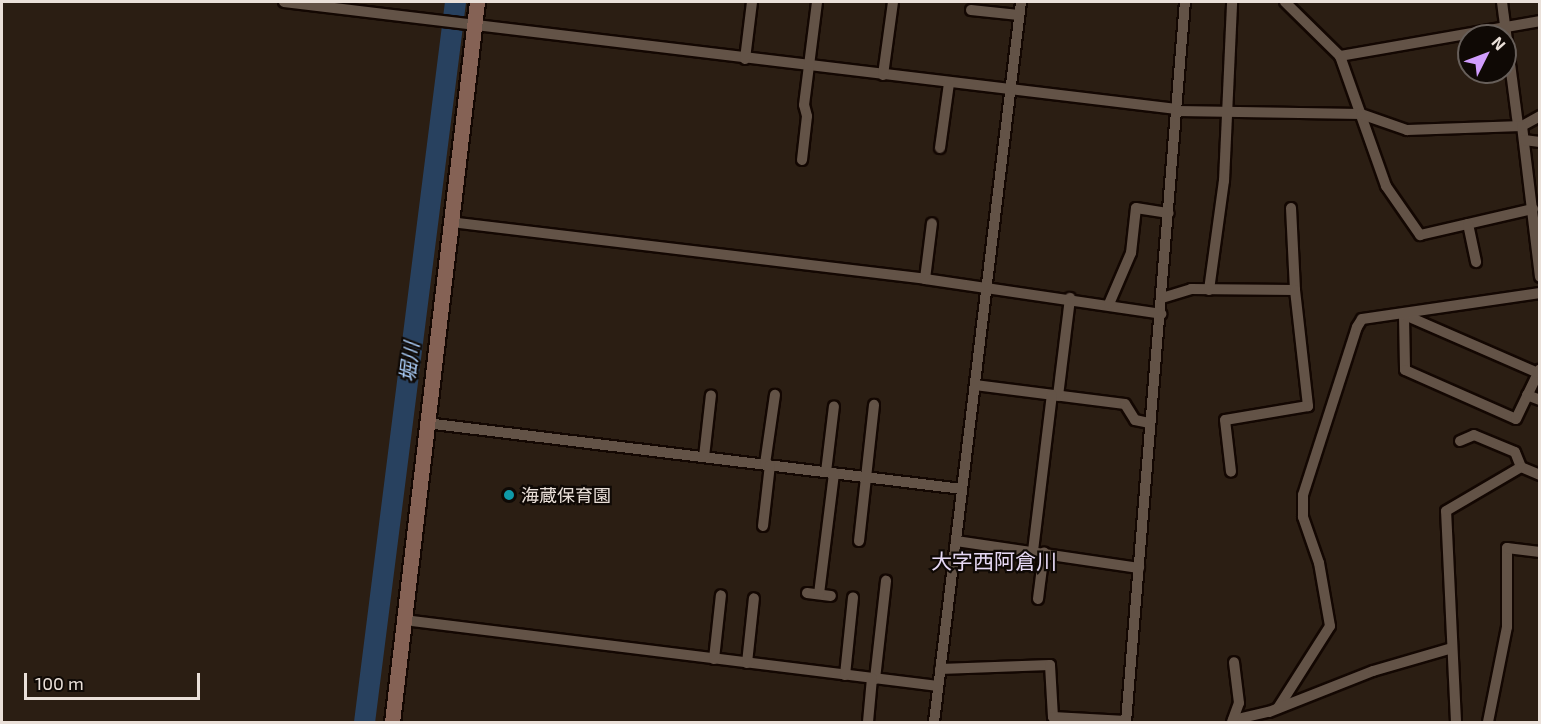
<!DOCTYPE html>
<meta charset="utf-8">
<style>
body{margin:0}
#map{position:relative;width:1541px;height:724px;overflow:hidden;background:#2b1e13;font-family:"Exo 2","Noto Sans JP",sans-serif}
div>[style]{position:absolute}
.river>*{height:21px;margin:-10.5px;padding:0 10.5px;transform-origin:10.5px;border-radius:10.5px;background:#28415f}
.roads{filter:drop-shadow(2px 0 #130702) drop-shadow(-2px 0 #130702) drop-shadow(0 2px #130702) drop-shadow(0 -2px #130702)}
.street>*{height:10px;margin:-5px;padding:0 5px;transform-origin:5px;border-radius:5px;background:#635347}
.secondary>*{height:15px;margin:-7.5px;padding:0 7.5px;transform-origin:7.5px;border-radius:7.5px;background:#856255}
.dots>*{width:16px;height:16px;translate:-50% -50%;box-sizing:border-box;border:3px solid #0f0905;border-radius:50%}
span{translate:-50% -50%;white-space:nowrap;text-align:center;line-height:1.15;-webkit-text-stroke:4.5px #0f0905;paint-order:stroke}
.poi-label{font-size:18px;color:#eae0d9}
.left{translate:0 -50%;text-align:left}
.water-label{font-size:20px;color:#abcefa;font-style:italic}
.quarter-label{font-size:21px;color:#e7d9f5}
.frame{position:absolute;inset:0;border:3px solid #eae0d9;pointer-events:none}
.north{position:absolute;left:1457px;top:24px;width:60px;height:60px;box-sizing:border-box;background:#0f0905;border:2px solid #675f5a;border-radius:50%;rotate:48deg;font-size:16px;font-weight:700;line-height:24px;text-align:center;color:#eae0d9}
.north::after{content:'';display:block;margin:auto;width:21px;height:27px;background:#d19dfe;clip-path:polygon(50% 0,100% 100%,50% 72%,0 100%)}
.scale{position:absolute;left:24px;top:673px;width:176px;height:27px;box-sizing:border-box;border:3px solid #eae0d9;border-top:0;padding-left:8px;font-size:18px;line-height:21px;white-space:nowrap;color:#eae0d9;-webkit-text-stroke:4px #0f0905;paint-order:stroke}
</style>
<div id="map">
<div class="river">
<i style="left:364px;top:722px;width:726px;rotate:-82.8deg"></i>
</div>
<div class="roads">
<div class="street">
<i style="left:284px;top:2px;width:899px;rotate:6.83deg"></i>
<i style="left:1285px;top:2px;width:77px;rotate:44.5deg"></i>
<i style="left:1340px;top:56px;width:138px;rotate:70.5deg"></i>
<i style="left:1386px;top:186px;width:60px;rotate:55.2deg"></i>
<i style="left:1420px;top:235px;width:116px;rotate:-13deg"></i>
<i style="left:1502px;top:2px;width:125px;rotate:82.6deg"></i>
<i style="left:971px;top:10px;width:48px;rotate:5.9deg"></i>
<i style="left:1340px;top:56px;width:203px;rotate:-9.9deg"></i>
<i style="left:745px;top:59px;width:57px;rotate:-83deg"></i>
<i style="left:883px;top:75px;width:74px;rotate:-82.2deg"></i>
<i style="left:1177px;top:111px;width:184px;rotate:0.9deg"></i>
<i style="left:1361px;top:114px;width:49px;rotate:19.2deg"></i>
<i style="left:1407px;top:130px;width:115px;rotate:-2deg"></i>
<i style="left:1522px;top:126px;width:21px;rotate:-29deg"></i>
<i style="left:1522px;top:126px;width:152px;rotate:83.2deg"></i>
<i style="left:1524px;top:140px;width:16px;rotate:7deg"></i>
<i style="left:940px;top:148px;width:66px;rotate:-82.1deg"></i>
<i style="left:802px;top:160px;width:44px;rotate:-83.5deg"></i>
<i style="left:807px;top:116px;width:11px;rotate:-105deg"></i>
<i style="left:804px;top:105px;width:104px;rotate:-82.8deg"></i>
<i style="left:1291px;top:208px;width:82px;rotate:87.2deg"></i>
<i style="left:450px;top:222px;width:478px;rotate:6.8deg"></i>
<i style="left:925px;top:279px;width:239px;rotate:8.4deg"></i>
<i style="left:1468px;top:224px;width:39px;rotate:78deg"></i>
<i style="left:925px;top:279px;width:56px;rotate:-82.9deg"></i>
<i style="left:1209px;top:290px;width:110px;rotate:-82.2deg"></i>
<i style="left:1224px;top:181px;width:179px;rotate:-87.4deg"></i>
<i style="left:1162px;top:298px;width:30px;rotate:-17deg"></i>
<i style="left:1191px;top:289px;width:104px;rotate:0.6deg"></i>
<i style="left:1295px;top:290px;width:117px;rotate:83.6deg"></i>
<i style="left:1308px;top:406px;width:84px;rotate:170.4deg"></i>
<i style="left:1225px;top:420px;width:52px;rotate:83.4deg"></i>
<i style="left:1109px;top:304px;width:56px;rotate:-66.7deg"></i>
<i style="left:1131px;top:253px;width:45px;rotate:-83.7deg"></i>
<i style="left:1136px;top:208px;width:33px;rotate:9deg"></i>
<i style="left:1404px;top:316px;width:54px;rotate:88.9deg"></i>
<i style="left:1405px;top:370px;width:121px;rotate:23.8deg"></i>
<i style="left:1516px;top:419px;width:55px;rotate:-64.4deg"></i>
<i style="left:1407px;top:316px;width:141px;rotate:23.5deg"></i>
<i style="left:975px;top:385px;width:151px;rotate:7.2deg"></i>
<i style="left:1125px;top:404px;width:19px;rotate:58deg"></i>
<i style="left:1135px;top:420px;width:14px;rotate:12deg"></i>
<i style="left:1527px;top:395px;width:14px;rotate:21deg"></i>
<i style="left:1058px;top:396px;width:99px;rotate:-83deg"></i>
<i style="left:426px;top:423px;width:540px;rotate:7.02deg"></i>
<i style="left:1460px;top:441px;width:15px;rotate:-23deg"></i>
<i style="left:1474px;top:435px;width:44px;rotate:22.5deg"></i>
<i style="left:1515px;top:452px;width:16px;rotate:68deg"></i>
<i style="left:704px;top:457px;width:62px;rotate:-83.6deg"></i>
<i style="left:765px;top:464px;width:70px;rotate:-81.8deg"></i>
<i style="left:826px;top:472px;width:66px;rotate:-83.1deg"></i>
<i style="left:763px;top:526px;width:61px;rotate:-83.5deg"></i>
<i style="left:859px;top:541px;width:137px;rotate:-83.7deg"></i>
<i style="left:956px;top:541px;width:185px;rotate:8.4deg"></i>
<i style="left:1033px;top:551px;width:157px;rotate:-83.1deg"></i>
<i style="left:807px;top:593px;width:24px;rotate:7deg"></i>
<i style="left:819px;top:594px;width:122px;rotate:-82.9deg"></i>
<i style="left:1038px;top:599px;width:47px;rotate:-82.7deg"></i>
<i style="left:404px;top:620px;width:538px;rotate:7.05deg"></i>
<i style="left:714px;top:659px;width:64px;rotate:-83.8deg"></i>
<i style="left:747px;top:663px;width:65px;rotate:-83.9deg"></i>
<i style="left:940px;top:669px;width:110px;rotate:-2.1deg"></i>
<i style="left:1050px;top:665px;width:52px;rotate:86.7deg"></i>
<i style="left:1053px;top:717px;width:73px;rotate:3.1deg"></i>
<i style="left:845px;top:675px;width:78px;rotate:-84.1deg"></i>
<i style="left:875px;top:679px;width:99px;rotate:-83.6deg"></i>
<i style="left:1278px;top:708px;width:97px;rotate:-57.6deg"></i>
<i style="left:1330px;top:626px;width:64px;rotate:-99.9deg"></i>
<i style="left:1319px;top:563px;width:49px;rotate:-109.2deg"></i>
<i style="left:1303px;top:517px;width:22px;rotate:-90deg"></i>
<i style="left:1303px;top:495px;width:176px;rotate:-72.2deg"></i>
<i style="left:1357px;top:327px;width:9px;rotate:-58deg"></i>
<i style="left:1362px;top:319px;width:180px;rotate:-8.3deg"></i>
<i style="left:1233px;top:720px;width:37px;rotate:-13deg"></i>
<i style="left:1269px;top:712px;width:112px;rotate:-21.5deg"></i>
<i style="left:1373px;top:671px;width:82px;rotate:-16.2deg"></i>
<i style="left:868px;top:722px;width:44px;rotate:-84.8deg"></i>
<i style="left:934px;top:722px;width:725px;rotate:-83.11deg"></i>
<i style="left:1126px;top:722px;width:722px;rotate:-85.32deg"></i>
<i style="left:1232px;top:722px;width:20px;rotate:-70deg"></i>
<i style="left:1239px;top:703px;width:41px;rotate:-97deg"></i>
<i style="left:1456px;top:722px;width:211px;rotate:-92.7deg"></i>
<i style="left:1446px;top:511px;width:87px;rotate:-30.4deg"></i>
<i style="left:1521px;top:467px;width:21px;rotate:23deg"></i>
<i style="left:1488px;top:722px;width:97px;rotate:-78.7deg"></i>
<i style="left:1507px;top:627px;width:79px;rotate:-90deg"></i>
<i style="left:1507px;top:548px;width:33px;rotate:7deg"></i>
</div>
<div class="secondary">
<i style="left:392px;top:722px;width:725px;rotate:-83.27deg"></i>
</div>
</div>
<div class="dots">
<i style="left:509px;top:495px;background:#0f9aa8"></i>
</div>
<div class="poi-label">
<span class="left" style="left:521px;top:495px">海蔵保育園</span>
</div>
<div class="water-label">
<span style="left:409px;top:362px;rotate:-83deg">堀川</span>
</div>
<div class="quarter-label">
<span style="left:994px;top:561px">大字西阿倉川</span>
</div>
<div class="frame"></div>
<div class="north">N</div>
<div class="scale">100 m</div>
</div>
